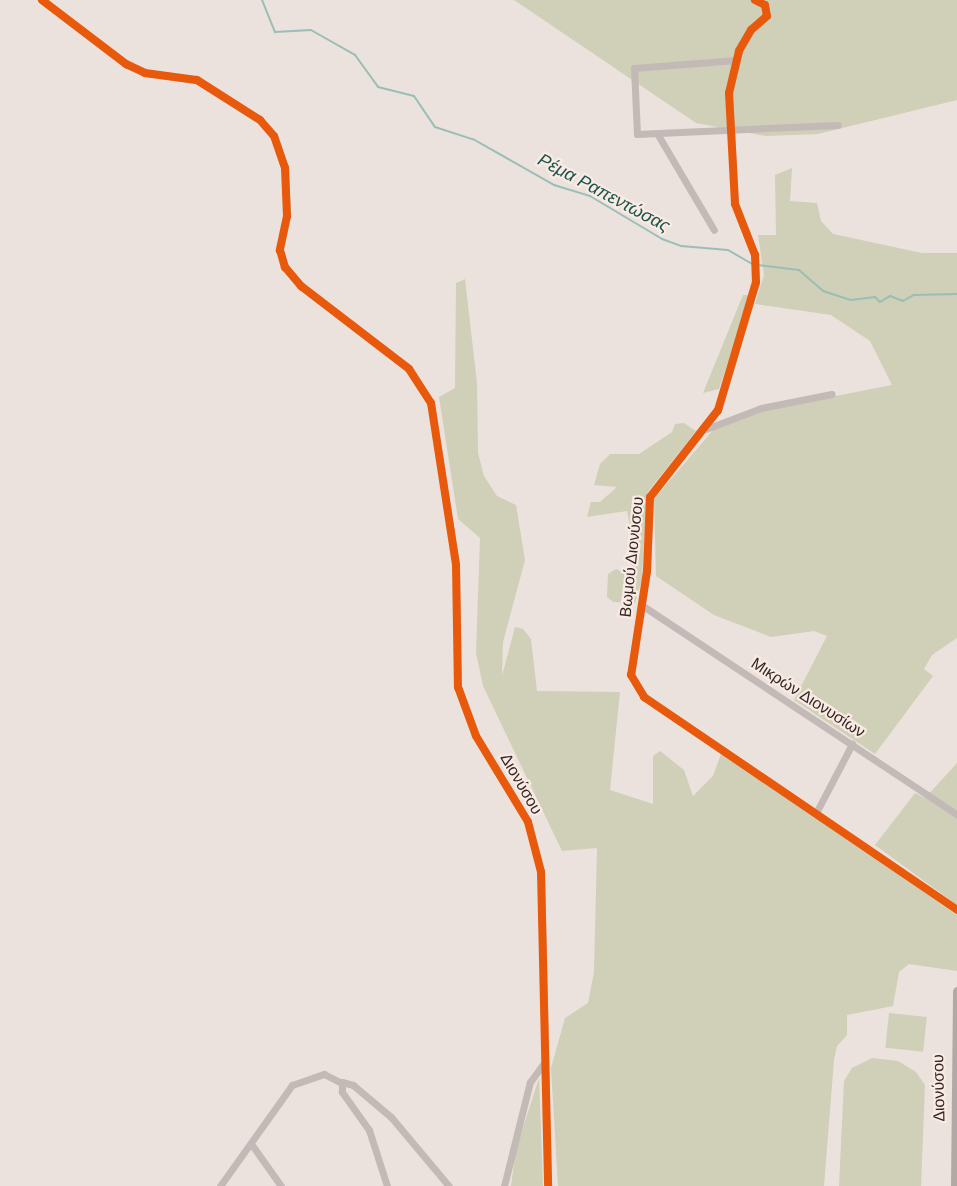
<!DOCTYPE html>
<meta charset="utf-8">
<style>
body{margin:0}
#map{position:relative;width:957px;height:1186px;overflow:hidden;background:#ebe2dd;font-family:Arial,sans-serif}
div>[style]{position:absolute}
.green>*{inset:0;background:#d0cfb7;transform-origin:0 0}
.stream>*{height:2px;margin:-1px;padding:0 1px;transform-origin:1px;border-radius:1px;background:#9abeb6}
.minor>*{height:7px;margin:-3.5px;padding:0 3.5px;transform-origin:3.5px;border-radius:3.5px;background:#c3bab7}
.major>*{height:9px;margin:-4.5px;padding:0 4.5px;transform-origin:4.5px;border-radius:4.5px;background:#b2a9a6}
.cycleway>*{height:8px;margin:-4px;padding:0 4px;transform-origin:4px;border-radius:4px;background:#e8590c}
span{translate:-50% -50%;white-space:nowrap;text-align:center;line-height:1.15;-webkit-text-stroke:4.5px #f9ebe3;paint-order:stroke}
.street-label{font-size:16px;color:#342725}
.water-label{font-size:18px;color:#1b554e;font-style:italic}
</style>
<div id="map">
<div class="green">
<i style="clip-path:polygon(514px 0,957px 0,957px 100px,818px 134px,766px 136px,696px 123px)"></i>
<i style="clip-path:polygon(792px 168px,790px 201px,817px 203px,821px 221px,833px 234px,922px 253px,957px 253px,957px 638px,932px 655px,924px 669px,933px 676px,875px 754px,794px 700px,827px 636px,814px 631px,771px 637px,714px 615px,656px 576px,654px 499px,713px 430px,769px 409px,892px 385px,870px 341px,831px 315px,755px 304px,764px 275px,758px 235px,776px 235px,775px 175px)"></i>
<i style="clip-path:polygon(465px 279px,477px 383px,478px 453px,484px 476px,497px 496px,516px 505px,525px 560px,503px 642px,502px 676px,515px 627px,523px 629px,531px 639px,537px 691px,620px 692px,610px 790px,653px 804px,653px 756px,660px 751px,684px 770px,693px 796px,713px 776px,722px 751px,957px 915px,957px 971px,909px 964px,899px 972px,893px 1006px,847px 1015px,847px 1035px,837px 1046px,834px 1060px,824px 1186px,558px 1186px,551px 1068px,565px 1018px,588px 1003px,594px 972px,597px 848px,562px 851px,483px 686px,476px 653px,480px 538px,458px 519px,439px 397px,455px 388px,456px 283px)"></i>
<i style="clip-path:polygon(743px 295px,750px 295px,719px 389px,703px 393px)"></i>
<i style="clip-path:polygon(684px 423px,696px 431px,647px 493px,642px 579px,635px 603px,613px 602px,607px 597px,608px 574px,616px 569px,624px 573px,630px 570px,634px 544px,627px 511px,587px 517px,591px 502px,600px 502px,617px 487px,594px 485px,600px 464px,610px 454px,639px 454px,672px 432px,675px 424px)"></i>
<i style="clip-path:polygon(957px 763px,957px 905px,875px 845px,915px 793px,925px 798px)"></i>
<i style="left:889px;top:1013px;width:38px;height:35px;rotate:6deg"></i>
<i style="clip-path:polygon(872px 1058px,898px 1061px,916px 1072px,925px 1085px,921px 1186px,839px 1186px,844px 1081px,852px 1068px)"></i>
<i style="clip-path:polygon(539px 1078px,543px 1186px,511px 1186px,516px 1149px)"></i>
</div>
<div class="stream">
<i style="left:262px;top:0;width:35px;rotate:68deg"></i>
<i style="left:275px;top:32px;width:36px;rotate:-3deg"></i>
<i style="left:311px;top:30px;width:51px;rotate:29.6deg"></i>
<i style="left:355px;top:55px;width:39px;rotate:54deg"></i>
<i style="left:378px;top:87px;width:37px;rotate:14deg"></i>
<i style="left:414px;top:96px;width:37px;rotate:56deg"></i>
<i style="left:435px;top:127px;width:40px;rotate:18deg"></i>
<i style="left:473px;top:139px;width:93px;rotate:29.6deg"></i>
<i style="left:554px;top:185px;width:38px;rotate:17deg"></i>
<i style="left:590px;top:196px;width:84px;rotate:30.8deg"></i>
<i style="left:662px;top:239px;width:20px;rotate:20deg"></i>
<i style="left:681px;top:246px;width:47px;rotate:4.9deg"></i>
<i style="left:728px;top:250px;width:30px;rotate:30deg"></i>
<i style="left:758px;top:265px;width:41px;rotate:7deg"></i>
<i style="left:799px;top:270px;width:32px;rotate:41deg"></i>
<i style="left:823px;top:291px;width:29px;rotate:18deg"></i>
<i style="left:851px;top:300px;width:24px;rotate:-7deg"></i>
<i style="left:875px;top:297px;width:7px;rotate:45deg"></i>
<i style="left:880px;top:302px;width:12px;rotate:-31deg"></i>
<i style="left:890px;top:296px;width:14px;rotate:21deg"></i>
<i style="left:903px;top:301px;width:13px;rotate:-29deg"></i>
<i style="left:914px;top:295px;width:43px;rotate:-1.3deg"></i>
</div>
<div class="minor">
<i style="left:42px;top:0;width:106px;rotate:37.3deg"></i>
<i style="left:126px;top:64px;width:21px;rotate:25deg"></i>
<i style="left:145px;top:73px;width:52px;rotate:7.7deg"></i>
<i style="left:197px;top:80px;width:75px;rotate:32.4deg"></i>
<i style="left:260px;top:120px;width:21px;rotate:49deg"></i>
<i style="left:274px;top:136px;width:34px;rotate:71deg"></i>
<i style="left:285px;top:168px;width:48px;rotate:87.6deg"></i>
<i style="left:287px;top:216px;width:35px;rotate:102deg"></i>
<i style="left:280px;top:250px;width:18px;rotate:74deg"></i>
<i style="left:285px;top:267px;width:25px;rotate:50deg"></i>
<i style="left:301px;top:286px;width:136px;rotate:37.5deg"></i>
<i style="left:409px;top:369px;width:40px;rotate:57.1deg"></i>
<i style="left:431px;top:403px;width:164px;rotate:81.2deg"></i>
<i style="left:456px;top:565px;width:122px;rotate:89.1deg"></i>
<i style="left:458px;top:687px;width:52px;rotate:69.8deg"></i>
<i style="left:476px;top:736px;width:100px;rotate:58.8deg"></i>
<i style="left:528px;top:822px;width:52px;rotate:75.4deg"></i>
<i style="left:541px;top:872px;width:314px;rotate:88.7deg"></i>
<i style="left:755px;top:0;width:11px;rotate:27deg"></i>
<i style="left:765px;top:5px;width:11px;rotate:80deg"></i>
<i style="left:767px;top:16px;width:21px;rotate:139deg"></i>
<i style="left:751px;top:30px;width:24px;rotate:120deg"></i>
<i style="left:739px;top:51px;width:43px;rotate:103.4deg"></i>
<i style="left:729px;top:93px;width:111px;rotate:86.9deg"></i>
<i style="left:735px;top:204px;width:55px;rotate:68.6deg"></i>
<i style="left:755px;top:255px;width:27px;rotate:88deg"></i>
<i style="left:756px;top:282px;width:134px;rotate:106.5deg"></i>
<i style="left:718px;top:410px;width:110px;rotate:128deg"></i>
<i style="left:650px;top:497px;width:74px;rotate:92.3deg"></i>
<i style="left:647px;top:571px;width:105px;rotate:98.7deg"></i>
<i style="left:631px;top:675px;width:26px;rotate:59deg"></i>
<i style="left:644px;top:697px;width:379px;rotate:34.2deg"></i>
<i style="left:736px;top:60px;width:102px;rotate:175.5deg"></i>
<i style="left:634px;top:68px;width:66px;rotate:87.4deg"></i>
<i style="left:637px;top:134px;width:201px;rotate:-2.6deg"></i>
<i style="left:658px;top:135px;width:110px;rotate:59.5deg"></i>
<i style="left:706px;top:429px;width:59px;rotate:-20.9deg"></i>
<i style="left:761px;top:408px;width:72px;rotate:-11.2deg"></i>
<i style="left:643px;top:606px;width:377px;rotate:33.6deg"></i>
<i style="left:817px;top:811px;width:76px;rotate:-62.4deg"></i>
<i style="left:252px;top:1145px;width:50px;rotate:54.7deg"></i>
<i style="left:220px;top:1186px;width:124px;rotate:-54.5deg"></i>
<i style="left:292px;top:1085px;width:34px;rotate:-19deg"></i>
<i style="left:324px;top:1074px;width:20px;rotate:27deg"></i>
<i style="left:387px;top:1186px;width:59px;rotate:-107.8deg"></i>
<i style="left:369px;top:1130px;width:47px;rotate:-125.4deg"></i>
<i style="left:342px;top:1092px;width:10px;rotate:-90deg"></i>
<i style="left:342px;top:1082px;width:11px;rotate:15deg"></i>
<i style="left:353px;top:1085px;width:50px;rotate:40.1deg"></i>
<i style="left:391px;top:1117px;width:90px;rotate:50deg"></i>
<i style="left:504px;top:1186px;width:107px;rotate:-76deg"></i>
<i style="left:530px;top:1082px;width:22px;rotate:-54deg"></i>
</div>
<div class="major">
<i style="left:955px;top:1186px;width:195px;rotate:-89.4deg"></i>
</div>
<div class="cycleway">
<i style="left:42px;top:0;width:106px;rotate:37.3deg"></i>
<i style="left:126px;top:64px;width:21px;rotate:25deg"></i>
<i style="left:145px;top:73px;width:52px;rotate:7.7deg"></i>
<i style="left:197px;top:80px;width:75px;rotate:32.4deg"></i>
<i style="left:260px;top:120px;width:21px;rotate:49deg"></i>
<i style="left:274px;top:136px;width:34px;rotate:71deg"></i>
<i style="left:285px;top:168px;width:48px;rotate:87.6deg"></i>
<i style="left:287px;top:216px;width:35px;rotate:102deg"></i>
<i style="left:280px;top:250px;width:18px;rotate:74deg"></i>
<i style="left:285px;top:267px;width:25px;rotate:50deg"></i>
<i style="left:301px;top:286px;width:136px;rotate:37.5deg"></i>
<i style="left:409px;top:369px;width:40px;rotate:57.1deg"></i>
<i style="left:431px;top:403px;width:164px;rotate:81.2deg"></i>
<i style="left:456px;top:565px;width:122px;rotate:89.1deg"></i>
<i style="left:458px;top:687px;width:52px;rotate:69.8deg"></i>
<i style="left:476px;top:736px;width:100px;rotate:58.8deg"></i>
<i style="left:528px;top:822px;width:52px;rotate:75.4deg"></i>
<i style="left:541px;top:872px;width:314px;rotate:88.7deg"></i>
<i style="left:755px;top:0;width:11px;rotate:27deg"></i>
<i style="left:765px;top:5px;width:11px;rotate:80deg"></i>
<i style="left:767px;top:16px;width:21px;rotate:139deg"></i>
<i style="left:751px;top:30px;width:24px;rotate:120deg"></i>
<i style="left:739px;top:51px;width:43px;rotate:103.4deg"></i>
<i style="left:729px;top:93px;width:111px;rotate:86.9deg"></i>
<i style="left:735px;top:204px;width:55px;rotate:68.6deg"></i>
<i style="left:755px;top:255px;width:27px;rotate:88deg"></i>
<i style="left:756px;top:282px;width:134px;rotate:106.5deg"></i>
<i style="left:718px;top:410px;width:110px;rotate:128deg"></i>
<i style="left:650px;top:497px;width:74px;rotate:92.3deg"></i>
<i style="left:647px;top:571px;width:105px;rotate:98.7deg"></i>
<i style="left:631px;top:675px;width:26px;rotate:59deg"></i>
<i style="left:644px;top:697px;width:379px;rotate:34.2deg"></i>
</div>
<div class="street-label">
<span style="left:632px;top:557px;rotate:-84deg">Βωμού Διονύσου</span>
<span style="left:808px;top:698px;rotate:33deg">Μικρών Διονυσίων</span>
<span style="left:521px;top:784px;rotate:60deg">Διονύσου</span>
<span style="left:939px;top:1088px;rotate:-91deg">Διονύσου</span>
</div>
<div class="water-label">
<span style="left:604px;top:193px;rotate:28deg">Ρέμα Ραπεντώσας</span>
</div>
</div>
